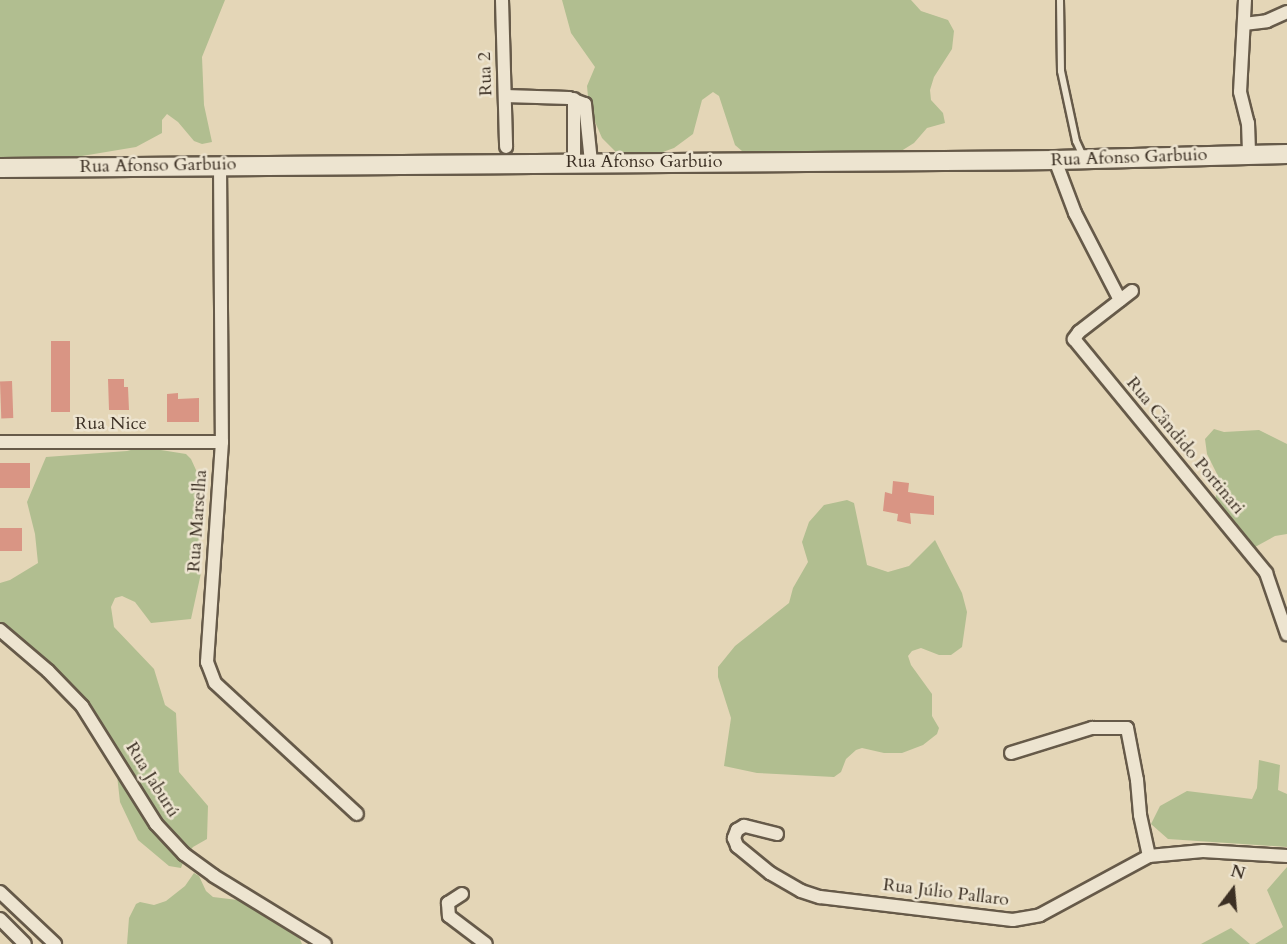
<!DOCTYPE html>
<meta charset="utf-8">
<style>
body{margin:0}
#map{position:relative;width:1287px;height:944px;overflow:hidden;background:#e4d6b7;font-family:Cardo,serif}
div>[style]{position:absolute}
.green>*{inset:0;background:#b1be90}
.building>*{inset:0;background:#d99584;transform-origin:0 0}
.roads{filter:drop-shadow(2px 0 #665a49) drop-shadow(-2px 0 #665a49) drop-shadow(0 2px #665a49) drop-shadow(0 -2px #665a49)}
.lane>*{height:6px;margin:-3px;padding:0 3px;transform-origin:3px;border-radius:3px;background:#ede4d0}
.street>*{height:12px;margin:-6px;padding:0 6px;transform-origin:6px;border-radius:6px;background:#ede4d0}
.secondary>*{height:18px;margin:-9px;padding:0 9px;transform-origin:9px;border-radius:9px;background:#ede4d0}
span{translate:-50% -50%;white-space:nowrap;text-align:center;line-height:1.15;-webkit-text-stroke:5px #ede4d0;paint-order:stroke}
.street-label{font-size:18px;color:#3c3024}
.north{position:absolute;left:1203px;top:860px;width:60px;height:60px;-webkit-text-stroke:4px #ede4d0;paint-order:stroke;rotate:16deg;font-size:16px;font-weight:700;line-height:24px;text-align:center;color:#3c3024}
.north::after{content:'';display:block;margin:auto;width:21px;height:27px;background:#3c3024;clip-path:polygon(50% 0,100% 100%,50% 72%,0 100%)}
</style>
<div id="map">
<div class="green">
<i style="clip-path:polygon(0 0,225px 0,202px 57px,204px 105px,212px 142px,202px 144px,194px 141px,178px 122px,167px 114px,162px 120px,162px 133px,136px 147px,82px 156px,0 159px)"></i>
<i style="clip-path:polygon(562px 0,911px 0,921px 11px,948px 20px,954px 31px,952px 49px,934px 77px,930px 90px,931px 100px,943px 113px,945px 123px,927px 128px,914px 143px,898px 153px,749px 157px,735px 145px,719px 96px,713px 92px,702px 100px,693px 134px,674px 148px,649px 157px,630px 157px,617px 153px,602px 138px,589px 108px,587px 86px,595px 67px,571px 33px)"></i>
<i style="clip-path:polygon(1214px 429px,1224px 432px,1259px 430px,1287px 444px,1287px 534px,1275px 536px,1255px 547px,1237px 533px,1215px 504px,1218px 476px,1207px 454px,1205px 439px)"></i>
<i style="clip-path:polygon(142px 447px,186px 454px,191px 459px,201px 481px,199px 525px,201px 573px,191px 619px,151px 623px,135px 602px,122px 596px,115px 598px,111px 607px,114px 627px,154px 669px,165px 705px,176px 713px,179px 772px,208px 806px,207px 839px,193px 847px,185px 857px,181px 868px,169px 866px,138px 840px,120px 802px,117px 775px,107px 741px,29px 651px,0 640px,0 583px,10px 580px,38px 563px,35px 534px,27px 502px,46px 457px,127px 451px)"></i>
<i style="clip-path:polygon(847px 500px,854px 503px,867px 565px,888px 572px,909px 566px,935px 540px,962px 593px,967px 612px,962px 647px,951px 655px,939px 655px,921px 648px,912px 651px,908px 656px,911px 665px,932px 694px,932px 716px,939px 728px,937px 734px,923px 745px,902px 753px,884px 753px,862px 748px,856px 750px,846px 759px,841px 772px,834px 777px,757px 773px,724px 766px,731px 718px,718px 677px,718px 667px,735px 646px,789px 603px,793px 588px,808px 562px,802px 542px,809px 522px,824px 505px)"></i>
<i style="clip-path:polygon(1259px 760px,1280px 765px,1278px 790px,1287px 794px,1287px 847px,1168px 839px,1151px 824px,1160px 806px,1187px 791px,1252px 799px,1257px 788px)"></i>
<i style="clip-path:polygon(1287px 867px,1287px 944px,1255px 944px,1283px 927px,1267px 890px)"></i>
<i style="clip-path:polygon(194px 873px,199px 876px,206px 891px,213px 897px,254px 902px,292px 921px,302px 944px,127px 944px,129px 918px,136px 904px,140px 902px,154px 905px,166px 901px,185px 886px)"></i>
<i style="clip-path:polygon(1231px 928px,1250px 944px,1201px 944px)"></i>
</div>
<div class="building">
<i style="left:51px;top:341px;width:19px;height:71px"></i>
<i style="clip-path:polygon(108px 379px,124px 379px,124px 387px,128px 387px,129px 410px,109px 410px)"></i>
<i style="left:12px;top:381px;width:37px;height:12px;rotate:88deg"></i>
<i style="clip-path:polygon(178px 393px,178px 399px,199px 398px,199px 422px,167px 422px,167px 394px)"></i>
<i style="left:0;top:463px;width:30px;height:25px"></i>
<i style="clip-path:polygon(893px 481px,909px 483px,908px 492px,934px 496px,934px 515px,910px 513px,911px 524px,897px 521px,898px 514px,883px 511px,885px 492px,892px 494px)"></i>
<i style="left:0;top:528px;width:22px;height:23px"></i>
</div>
<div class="roads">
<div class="lane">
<i style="left:1060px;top:0;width:71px;rotate:89.2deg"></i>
<i style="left:1061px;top:71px;width:72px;rotate:77.9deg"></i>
<i style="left:1076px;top:141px;width:17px;rotate:65deg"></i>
</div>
<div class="street">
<i style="left:502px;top:0;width:147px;rotate:88.4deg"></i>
<i style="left:1245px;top:0;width:92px;rotate:93.1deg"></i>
<i style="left:1240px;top:92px;width:32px;rotate:76deg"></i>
<i style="left:1248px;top:123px;width:31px;rotate:88deg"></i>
<i style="left:1244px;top:24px;width:23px;rotate:-7deg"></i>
<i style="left:1267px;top:21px;width:22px;rotate:-24deg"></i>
<i style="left:505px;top:96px;width:64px;rotate:1.8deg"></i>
<i style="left:569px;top:98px;width:17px;rotate:21deg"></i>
<i style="left:585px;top:104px;width:58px;rotate:84.1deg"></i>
<i style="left:574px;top:99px;width:63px;rotate:90deg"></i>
<i style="left:1055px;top:160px;width:57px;rotate:69.3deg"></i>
<i style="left:1075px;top:213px;width:98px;rotate:62.7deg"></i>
<i style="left:220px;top:165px;width:277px;rotate:89.6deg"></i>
<i style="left:222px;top:442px;width:221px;rotate:93.9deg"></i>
<i style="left:207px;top:662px;width:22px;rotate:69deg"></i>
<i style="left:215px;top:683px;width:193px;rotate:42.7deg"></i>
<i style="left:1132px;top:291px;width:67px;rotate:142.3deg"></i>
<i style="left:1079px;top:332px;width:9px;rotate:126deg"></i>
<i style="left:1074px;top:339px;width:303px;rotate:50.6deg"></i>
<i style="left:1266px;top:573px;width:65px;rotate:71deg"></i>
<i style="left:0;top:442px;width:222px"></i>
<i style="left:0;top:630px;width:63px;rotate:40.5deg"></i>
<i style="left:48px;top:671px;width:49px;rotate:45.8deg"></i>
<i style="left:82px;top:706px;width:139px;rotate:57.9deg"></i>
<i style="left:156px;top:824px;width:41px;rotate:47deg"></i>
<i style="left:184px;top:854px;width:37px;rotate:36deg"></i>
<i style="left:214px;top:876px;width:130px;rotate:31.5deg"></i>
<i style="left:1011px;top:753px;width:85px;rotate:-17.2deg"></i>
<i style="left:1092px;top:728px;width:35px"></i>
<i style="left:1127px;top:728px;width:53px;rotate:79.1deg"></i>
<i style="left:1137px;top:780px;width:35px;rotate:85deg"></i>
<i style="left:1140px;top:815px;width:42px;rotate:77.6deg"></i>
<i style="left:777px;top:834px;width:34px;rotate:-166deg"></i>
<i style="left:744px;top:826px;width:8px;rotate:150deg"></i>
<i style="left:737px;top:830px;width:9px;rotate:111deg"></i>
<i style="left:734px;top:838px;width:9px;rotate:69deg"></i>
<i style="left:737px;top:846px;width:43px;rotate:39.3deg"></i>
<i style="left:770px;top:873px;width:36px;rotate:30deg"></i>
<i style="left:801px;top:891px;width:20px;rotate:18deg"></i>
<i style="left:820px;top:897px;width:194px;rotate:6.8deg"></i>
<i style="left:1013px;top:920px;width:27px;rotate:-10deg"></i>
<i style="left:1040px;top:915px;width:124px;rotate:-28.4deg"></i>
<i style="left:1149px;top:856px;width:54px;rotate:-5.3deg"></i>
<i style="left:1203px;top:851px;width:84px;rotate:3.4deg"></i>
<i style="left:0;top:892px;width:76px;rotate:43.4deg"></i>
<i style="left:462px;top:894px;width:17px;rotate:147deg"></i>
<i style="left:448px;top:903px;width:13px;rotate:86deg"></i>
<i style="left:449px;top:916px;width:46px;rotate:37.1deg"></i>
<i style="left:0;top:919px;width:35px;rotate:45deg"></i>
</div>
<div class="secondary">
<i style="left:0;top:168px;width:1055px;rotate:-0.43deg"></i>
<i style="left:1055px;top:160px;width:232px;rotate:-1.5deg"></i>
</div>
</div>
<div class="street-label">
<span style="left:486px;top:74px;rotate:-92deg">Rua 2</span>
<span style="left:1129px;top:158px;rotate:-2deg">Rua Afonso Garbuio</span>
<span style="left:644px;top:162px">Rua Afonso Garbuio</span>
<span style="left:158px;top:166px;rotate:-1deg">Rua Afonso Garbuio</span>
<span style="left:111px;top:424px">Rua Nice</span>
<span style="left:1185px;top:446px;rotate:50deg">Rua Cândido Portinari</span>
<span style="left:198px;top:521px;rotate:-86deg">Rua Marselha</span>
<span style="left:152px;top:780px;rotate:58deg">Rua Jaburú</span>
<span style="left:946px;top:893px;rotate:7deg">Rua Júlio Pallaro</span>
</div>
<div class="north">N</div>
</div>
